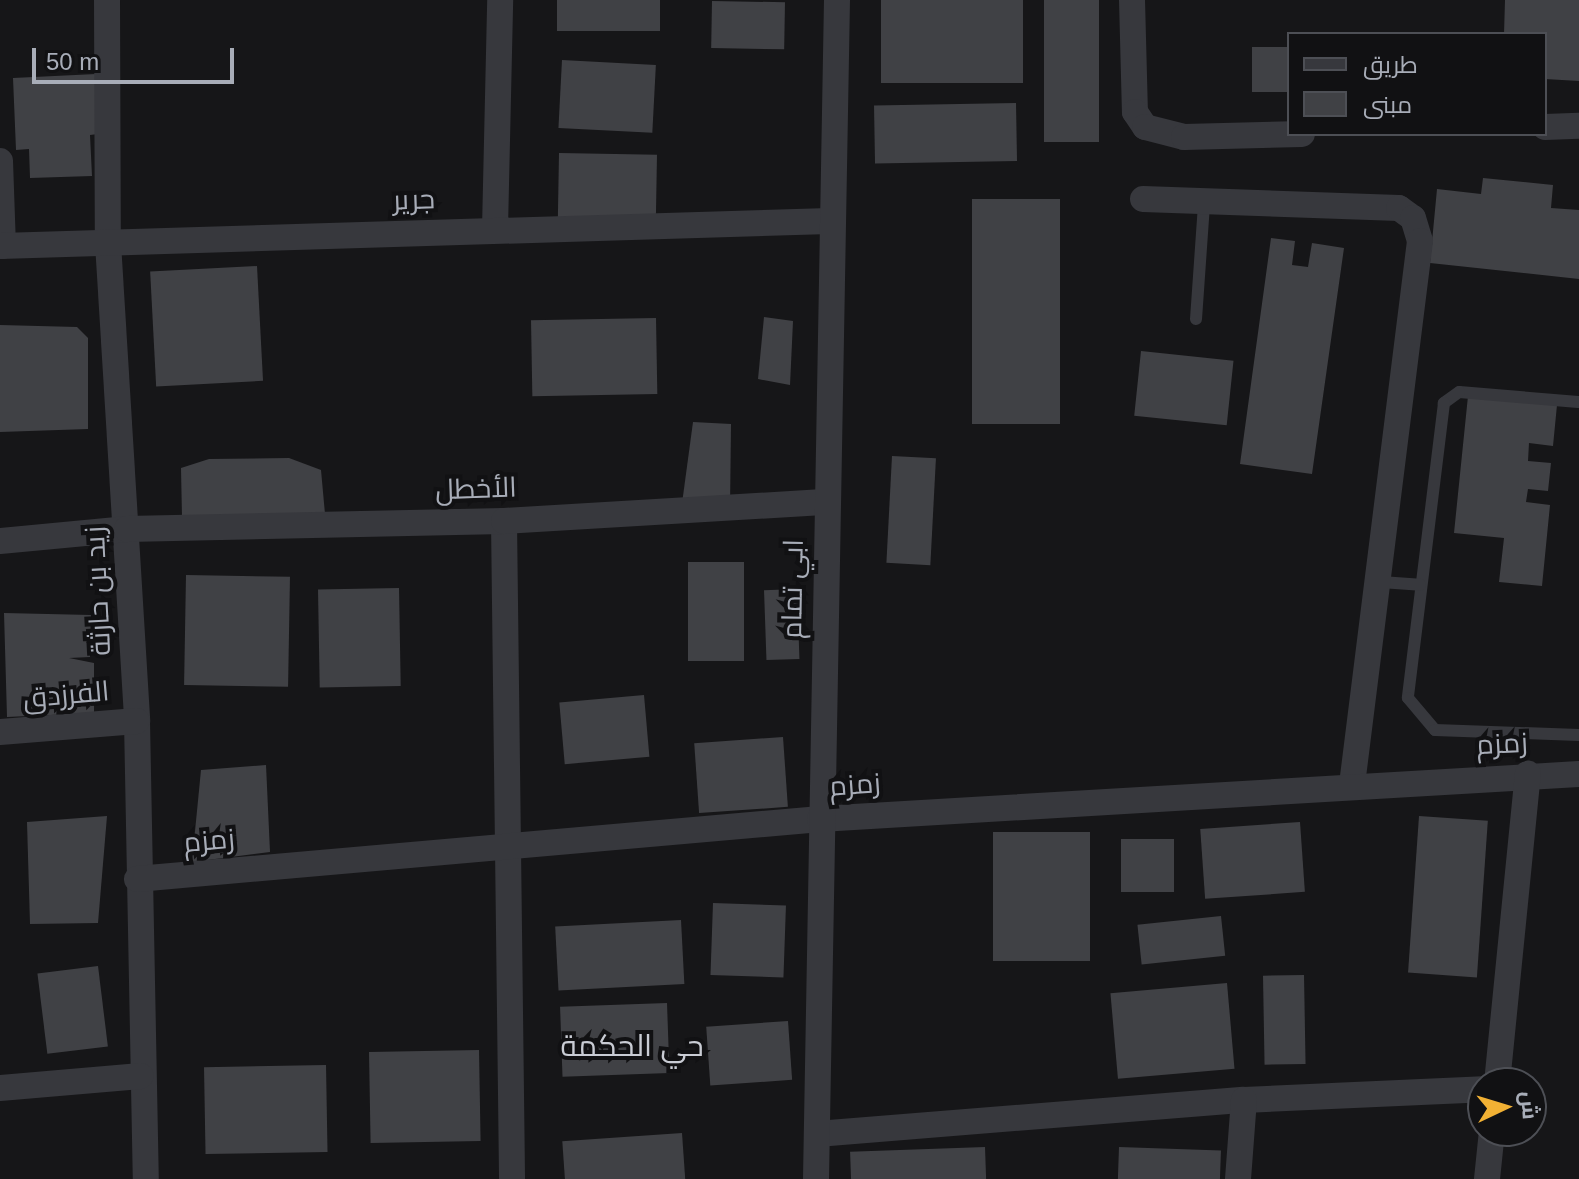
<!DOCTYPE html>
<meta charset="utf-8">
<style>
body{margin:0}
#map{position:relative;width:1579px;height:1179px;overflow:hidden;background:#161618;font-family:Helvetica,Cairo,sans-serif}
div>[style]{position:absolute}
.building>*{inset:0;background:#404145;transform-origin:0 0}
.lane>*{height:12px;margin:-6px;padding:0 6px;transform-origin:6px;border-radius:6px;background:#37383d}
.street>*{height:26px;margin:-13px;padding:0 13px;transform-origin:13px;border-radius:13px;background:#37383d}
span{translate:-50% -50%;white-space:nowrap;text-align:center;line-height:1.15;-webkit-text-stroke:8px #111113;paint-order:stroke}
.street-label{font-size:28px;color:#a8adb8}
.neighbourhood-label{font-size:30px;color:#c9ccd4}
.legend{position:absolute;left:1287px;top:32px;width:260px;height:104px;box-sizing:border-box;background:#111113;border:2px solid #4d4f55;margin:0;padding:10px 14px;list-style:none;font-size:24px;color:#a8adb8}
.legend li{display:flex;align-items:center;gap:16px;height:40px}
.legend b{width:40px;border:2px solid #4d4f55}
.north{position:absolute;left:1467px;top:1067px;width:80px;height:80px;box-sizing:border-box;background:#111113;border:2px solid #4d4f55;border-radius:50%;rotate:86deg;font-size:22px;font-weight:700;line-height:32px;text-align:center;color:#a8adb8}
.north::after{content:'';display:block;margin:auto;width:28px;height:36px;background:#f2b134;clip-path:polygon(50% 0,100% 100%,50% 72%,0 100%)}
.scale{position:absolute;left:32px;top:48px;width:202px;height:36px;box-sizing:border-box;border:4px solid #a8adb8;border-top:0;padding-left:10px;font-size:24px;line-height:28px;white-space:nowrap;color:#a8adb8;-webkit-text-stroke:6px #111113;paint-order:stroke}
</style>
<div id="map">
<div class="building">
<i style="left:557px;top:0;width:103px;height:31px"></i>
<i style="left:881px;top:0;width:142px;height:83px"></i>
<i style="left:1044px;top:0;width:55px;height:142px"></i>
<i style="clip-path:polygon(1505px 0,1579px 0,1579px 81px,1545px 79px,1545px 34px,1504px 34px)"></i>
<i style="left:712px;top:1px;width:73px;height:47px;rotate:1deg"></i>
<i style="left:1289px;top:47px;width:45px;height:37px;rotate:90deg"></i>
<i style="left:562px;top:60px;width:94px;height:68px;rotate:3deg"></i>
<i style="clip-path:polygon(96px 74px,98px 134px,90px 135px,92px 176px,30px 178px,29px 149px,16px 150px,13px 78px)"></i>
<i style="left:1016px;top:103px;width:58px;height:142px;rotate:89deg"></i>
<i style="left:559px;top:153px;width:98px;height:74px;rotate:1deg"></i>
<i style="clip-path:polygon(1483px 178px,1553px 185px,1551px 208px,1579px 210px,1579px 279px,1430px 263px,1437px 189px,1481px 194px)"></i>
<i style="left:972px;top:199px;width:88px;height:225px"></i>
<i style="clip-path:polygon(1271px 238px,1295px 241px,1292px 265px,1308px 267px,1312px 243px,1344px 248px,1312px 474px,1240px 464px)"></i>
<i style="left:257px;top:266px;width:115px;height:107px;rotate:87deg"></i>
<i style="clip-path:polygon(764px 317px,793px 321px,790px 385px,758px 379px)"></i>
<i style="left:656px;top:318px;width:76px;height:125px;rotate:89deg"></i>
<i style="clip-path:polygon(0 325px,77px 327px,88px 338px,88px 429px,0 432px)"></i>
<i style="left:1141px;top:351px;width:93px;height:65px;rotate:6deg"></i>
<i style="clip-path:polygon(1468px 396px,1557px 405px,1553px 446px,1529px 443px,1528px 461px,1551px 463px,1548px 491px,1528px 489px,1526px 502px,1550px 505px,1542px 586px,1499px 582px,1504px 538px,1454px 533px)"></i>
<i style="clip-path:polygon(693px 422px,731px 424px,730px 508px,681px 511px)"></i>
<i style="left:892px;top:456px;width:44px;height:107px;rotate:3deg"></i>
<i style="clip-path:polygon(289px 458px,321px 470px,325px 514px,182px 517px,181px 468px,209px 459px)"></i>
<i style="left:744px;top:562px;width:99px;height:56px;rotate:90deg"></i>
<i style="left:186px;top:575px;width:104px;height:110px;rotate:1deg"></i>
<i style="left:399px;top:588px;width:98px;height:81px;rotate:89deg"></i>
<i style="left:797px;top:589px;width:70px;height:33px;rotate:88deg"></i>
<i style="clip-path:polygon(4px 613px,91px 615px,90px 657px,69px 658px,94px 663px,94px 713px,7px 717px)"></i>
<i style="left:644px;top:695px;width:62px;height:85px;rotate:85deg"></i>
<i style="left:783px;top:737px;width:70px;height:89px;rotate:86deg"></i>
<i style="clip-path:polygon(266px 765px,270px 852px,192px 862px,201px 770px)"></i>
<i style="clip-path:polygon(107px 816px,98px 923px,30px 924px,27px 822px)"></i>
<i style="left:1419px;top:816px;width:69px;height:157px;rotate:4deg"></i>
<i style="left:1300px;top:822px;width:70px;height:100px;rotate:86deg"></i>
<i style="left:993px;top:832px;width:97px;height:129px"></i>
<i style="left:1121px;top:839px;width:53px;height:53px"></i>
<i style="left:713px;top:903px;width:73px;height:72px;rotate:2deg"></i>
<i style="left:1221px;top:916px;width:40px;height:84px;rotate:84deg"></i>
<i style="left:681px;top:920px;width:64px;height:126px;rotate:87deg"></i>
<i style="left:98px;top:966px;width:81px;height:61px;rotate:83deg"></i>
<i style="left:1304px;top:975px;width:89px;height:41px;rotate:89deg"></i>
<i style="left:1227px;top:983px;width:86px;height:117px;rotate:85deg"></i>
<i style="left:667px;top:1003px;width:70px;height:107px;rotate:88deg"></i>
<i style="left:788px;top:1021px;width:59px;height:82px;rotate:86deg"></i>
<i style="left:479px;top:1050px;width:91px;height:110px;rotate:89deg"></i>
<i style="left:326px;top:1065px;width:87px;height:122px;rotate:89deg"></i>
<i style="left:682px;top:1133px;width:46px;height:120px;rotate:86deg"></i>
<i style="left:985px;top:1147px;width:32px;height:135px;rotate:88deg"></i>
<i style="left:1119px;top:1147px;width:102px;height:32px;rotate:2deg"></i>
</div>
<div class="lane">
<i style="left:1196px;top:319px;width:115px;rotate:-86deg"></i>
<i style="left:1578px;top:402px;width:119px;rotate:-175.2deg"></i>
<i style="left:1459px;top:392px;width:19px;rotate:144deg"></i>
<i style="left:1444px;top:403px;width:297px;rotate:97deg"></i>
<i style="left:1408px;top:698px;width:42px;rotate:49.8deg"></i>
<i style="left:1435px;top:730px;width:144px;rotate:2deg"></i>
<i style="left:1381px;top:582px;width:39px;rotate:4deg"></i>
</div>
<div class="street">
<i style="left:107px;top:0;width:243px;rotate:89.8deg"></i>
<i style="left:108px;top:243px;width:479px;rotate:86.5deg"></i>
<i style="left:137px;top:721px;width:458px;rotate:88.9deg"></i>
<i style="left:1132px;top:0;width:112px;rotate:88.5deg"></i>
<i style="left:1135px;top:112px;width:18px;rotate:56deg"></i>
<i style="left:1145px;top:127px;width:40px;rotate:14.4deg"></i>
<i style="left:1184px;top:137px;width:118px;rotate:-1.5deg"></i>
<i style="left:1545px;top:127px;width:34px;rotate:-2deg"></i>
<i style="left:0;top:161px;width:85px;rotate:88deg"></i>
<i style="left:1143px;top:199px;width:256px;rotate:2deg"></i>
<i style="left:1399px;top:208px;width:17px;rotate:36deg"></i>
<i style="left:1413px;top:218px;width:24px;rotate:73deg"></i>
<i style="left:1420px;top:241px;width:548px;rotate:97.13deg"></i>
<i style="left:495px;top:229px;width:229px;rotate:-88.7deg"></i>
<i style="left:0;top:246px;width:830px;rotate:-1.73deg"></i>
<i style="left:504px;top:521px;width:658px;rotate:89.3deg"></i>
<i style="left:0;top:541px;width:128px;rotate:-5.4deg"></i>
<i style="left:127px;top:529px;width:377px;rotate:-1.2deg"></i>
<i style="left:504px;top:521px;width:324px;rotate:-3.4deg"></i>
<i style="left:0;top:732px;width:137px;rotate:-4.6deg"></i>
<i style="left:137px;top:879px;width:686px;rotate:-5.02deg"></i>
<i style="left:820px;top:819px;width:760px;rotate:-3.39deg"></i>
<i style="left:1497px;top:1083px;width:311px;rotate:-84.3deg"></i>
<i style="left:0;top:1088px;width:141px;rotate:-4.9deg"></i>
<i style="left:817px;top:1134px;width:428px;rotate:-4.6deg"></i>
<i style="left:1244px;top:1100px;width:239px;rotate:-2.6deg"></i>
<i style="left:816px;top:1179px;width:1179px;rotate:-88.98deg"></i>
<i style="left:1238px;top:1179px;width:79px;rotate:-85.7deg"></i>
<i style="left:1487px;top:1179px;width:48px;rotate:-84.1deg"></i>
</div>
<div class="street-label">
<span style="left:414px;top:200px;rotate:-2deg">جرير</span>
<span style="left:476px;top:489px;rotate:-2deg">الأخطل</span>
<span style="left:793px;top:589px;rotate:-89deg">ابي تمام</span>
<span style="left:98px;top:591px;rotate:-93deg">زيد بن حارثة</span>
<span style="left:66px;top:695px;rotate:-5deg">الفرزدق</span>
<span style="left:1502px;top:744px;rotate:-3deg">زمزم</span>
<span style="left:855px;top:785px;rotate:-4deg">زمزم</span>
<span style="left:209px;top:841px;rotate:-5deg">زمزم</span>
</div>
<div class="neighbourhood-label">
<span style="left:632px;top:1046px">حي الحكمة</span>
</div>
<ul class="legend">
<li><b style="height:10px;background:#37383d"></b>طريق</li>
<li><b style="height:22px;background:#404145"></b>مبنى</li>
</ul>
<div class="north">ش</div>
<div class="scale">50 m</div>
</div>
